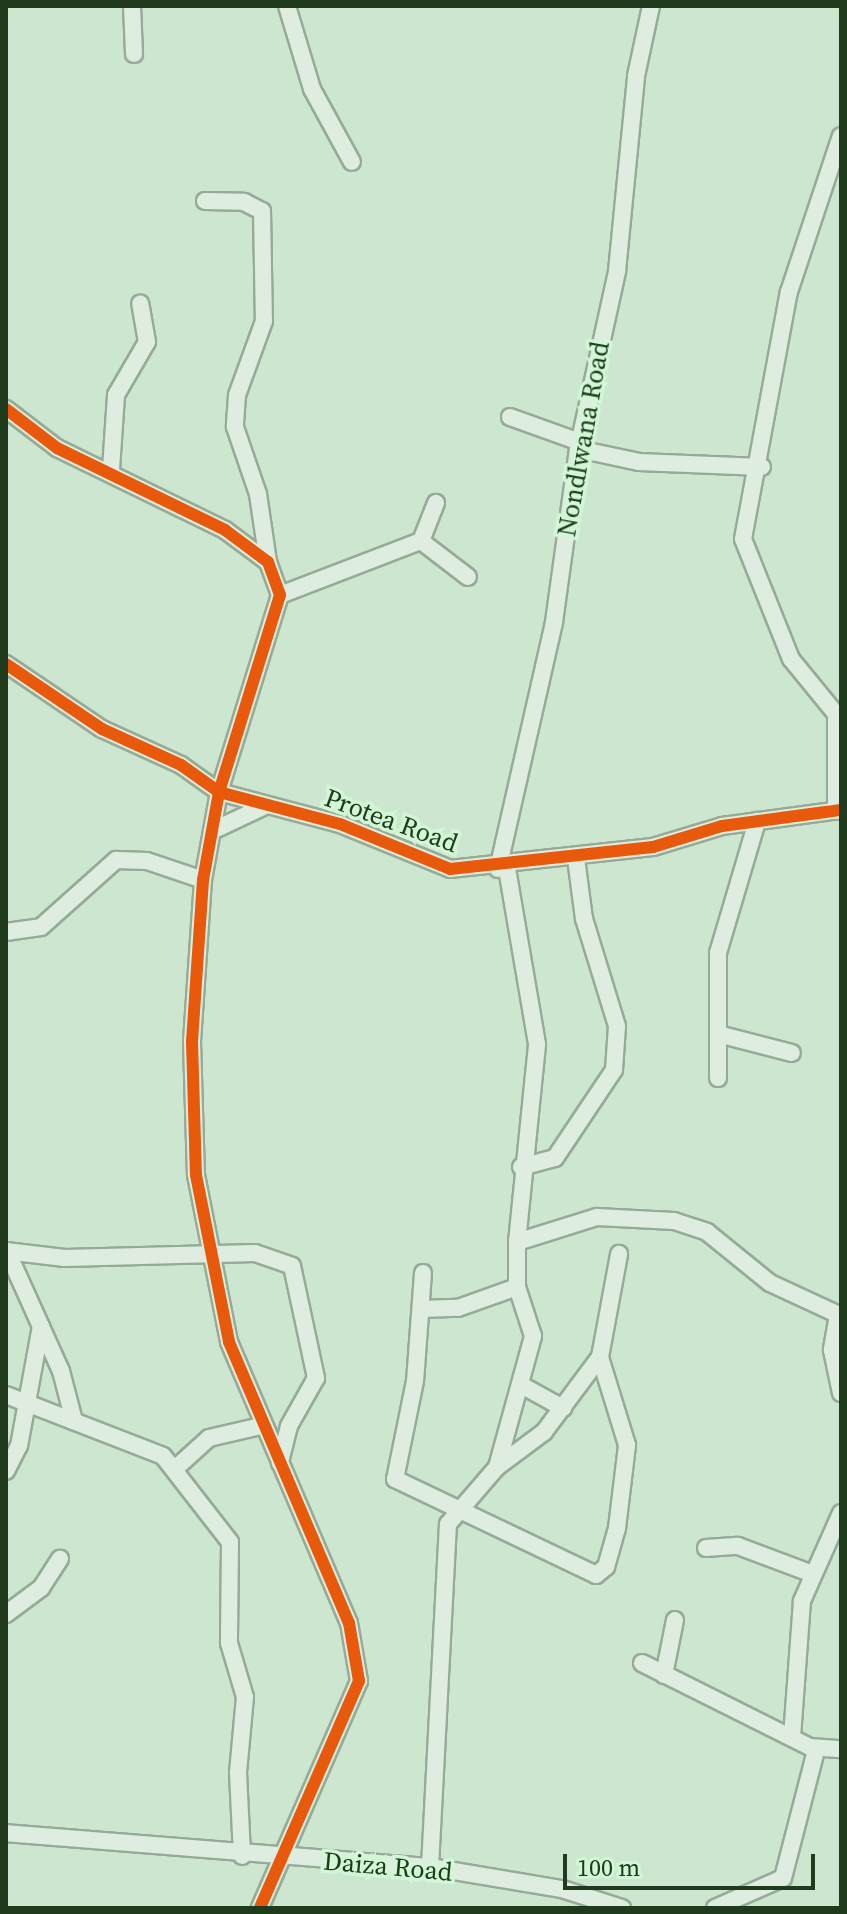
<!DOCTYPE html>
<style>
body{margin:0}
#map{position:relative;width:847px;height:1914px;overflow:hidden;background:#cce6cf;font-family:"Source Serif 4",serif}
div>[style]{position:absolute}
.roads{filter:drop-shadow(2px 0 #96ab97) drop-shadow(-2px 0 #96ab97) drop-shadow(0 2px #96ab97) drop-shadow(0 -2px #96ab97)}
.street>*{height:16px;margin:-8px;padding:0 8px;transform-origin:8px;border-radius:8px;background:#deeddf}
.cycleway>*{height:12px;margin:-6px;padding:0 6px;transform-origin:6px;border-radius:6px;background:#e8590c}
span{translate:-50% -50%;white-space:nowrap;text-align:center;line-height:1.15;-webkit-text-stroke:7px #d2f7d6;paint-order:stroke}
.street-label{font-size:26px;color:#203a1d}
.frame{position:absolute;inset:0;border:8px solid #203a1d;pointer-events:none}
.scale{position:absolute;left:563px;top:1854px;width:252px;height:36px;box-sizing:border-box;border:4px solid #203a1d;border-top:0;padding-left:10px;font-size:24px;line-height:28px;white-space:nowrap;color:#203a1d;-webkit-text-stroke:6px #d2f7d6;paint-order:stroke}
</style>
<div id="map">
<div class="roads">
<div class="street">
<i style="left:132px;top:6px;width:48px;rotate:87.6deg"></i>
<i style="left:287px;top:6px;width:87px;rotate:73.2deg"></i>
<i style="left:312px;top:89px;width:83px;rotate:61.3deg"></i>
<i style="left:205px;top:201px;width:39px;rotate:1deg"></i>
<i style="left:244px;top:202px;width:20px;rotate:27deg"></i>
<i style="left:262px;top:211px;width:110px;rotate:89deg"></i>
<i style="left:264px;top:321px;width:79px;rotate:110deg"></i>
<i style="left:237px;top:395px;width:32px;rotate:94deg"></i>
<i style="left:235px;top:427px;width:71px;rotate:71.1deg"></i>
<i style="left:258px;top:494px;width:69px;rotate:81.6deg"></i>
<i style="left:6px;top:409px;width:64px;rotate:37.4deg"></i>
<i style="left:57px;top:448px;width:187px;rotate:26deg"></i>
<i style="left:225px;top:530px;width:54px;rotate:36.7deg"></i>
<i style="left:268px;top:562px;width:35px;rotate:70deg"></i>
<i style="left:280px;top:595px;width:206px;rotate:107.2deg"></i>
<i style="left:219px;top:792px;width:89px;rotate:100.3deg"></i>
<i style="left:203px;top:880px;width:162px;rotate:93.9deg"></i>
<i style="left:192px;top:1042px;width:133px;rotate:88.3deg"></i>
<i style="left:196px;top:1175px;width:170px;rotate:78.8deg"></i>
<i style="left:229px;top:1342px;width:306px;rotate:66.9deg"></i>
<i style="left:349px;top:1623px;width:59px;rotate:80.2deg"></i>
<i style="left:359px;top:1681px;width:248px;rotate:113.6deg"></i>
<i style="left:510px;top:417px;width:74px;rotate:19.7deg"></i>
<i style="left:578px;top:449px;width:62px;rotate:12deg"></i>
<i style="left:639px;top:462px;width:123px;rotate:2.3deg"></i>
<i style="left:111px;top:469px;width:74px;rotate:-86.1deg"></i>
<i style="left:116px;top:395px;width:61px;rotate:-59.7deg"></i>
<i style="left:147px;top:342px;width:39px;rotate:-100deg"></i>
<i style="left:421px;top:541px;width:59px;rotate:37.5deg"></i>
<i style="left:421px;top:541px;width:41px;rotate:-68.5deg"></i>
<i style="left:280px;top:595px;width:151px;rotate:-21deg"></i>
<i style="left:6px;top:664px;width:116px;rotate:34.1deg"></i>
<i style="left:102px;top:729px;width:87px;rotate:24.5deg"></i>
<i style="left:181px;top:765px;width:47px;rotate:35.4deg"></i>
<i style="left:219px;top:792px;width:125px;rotate:14.8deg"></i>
<i style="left:340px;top:824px;width:119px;rotate:22.2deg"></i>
<i style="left:450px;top:869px;width:204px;rotate:-6.2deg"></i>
<i style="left:653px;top:847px;width:72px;rotate:-16.9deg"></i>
<i style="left:722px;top:826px;width:120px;rotate:-7.7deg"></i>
<i style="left:836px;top:811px;width:97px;rotate:-90deg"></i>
<i style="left:836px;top:714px;width:71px;rotate:-129.3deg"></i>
<i style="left:791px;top:659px;width:129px;rotate:-111.8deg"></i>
<i style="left:743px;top:539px;width:251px;rotate:-79.5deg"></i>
<i style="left:789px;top:292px;width:164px;rotate:-71.6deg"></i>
<i style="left:212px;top:831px;width:61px;rotate:-25.3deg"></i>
<i style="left:498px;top:869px;width:253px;rotate:-77.2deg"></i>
<i style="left:554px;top:622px;width:175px;rotate:-82.1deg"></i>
<i style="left:578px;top:449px;width:182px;rotate:-77.6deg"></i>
<i style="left:617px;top:271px;width:196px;rotate:-84.4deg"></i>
<i style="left:636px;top:76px;width:72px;rotate:-77.9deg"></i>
<i style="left:6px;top:932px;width:35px;rotate:-8deg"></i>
<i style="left:41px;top:927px;width:101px;rotate:-41.8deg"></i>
<i style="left:116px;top:860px;width:31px;rotate:2deg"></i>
<i style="left:147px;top:861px;width:59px;rotate:18.7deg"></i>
<i style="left:722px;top:1035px;width:72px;rotate:14.4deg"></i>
<i style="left:718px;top:1078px;width:125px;rotate:-90deg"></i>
<i style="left:718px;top:953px;width:138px;rotate:-73.5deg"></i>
<i style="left:521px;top:1167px;width:35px;rotate:-15deg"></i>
<i style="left:555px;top:1158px;width:106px;rotate:-56.2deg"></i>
<i style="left:614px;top:1070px;width:44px;rotate:-86.1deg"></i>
<i style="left:617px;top:1026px;width:112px;rotate:-107.1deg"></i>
<i style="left:584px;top:919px;width:62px;rotate:-97.5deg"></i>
<i style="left:517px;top:1242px;width:84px;rotate:-17.4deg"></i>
<i style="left:597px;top:1217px;width:77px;rotate:3deg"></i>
<i style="left:674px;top:1221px;width:35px;rotate:18deg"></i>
<i style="left:707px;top:1232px;width:81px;rotate:39deg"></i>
<i style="left:770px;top:1283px;width:78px;rotate:24.9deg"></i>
<i style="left:6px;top:1251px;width:59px;rotate:6.8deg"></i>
<i style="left:65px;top:1258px;width:190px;rotate:-1.5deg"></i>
<i style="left:255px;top:1253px;width:39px;rotate:19deg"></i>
<i style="left:292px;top:1266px;width:115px;rotate:77.9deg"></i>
<i style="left:316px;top:1378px;width:55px;rotate:119.4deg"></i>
<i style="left:289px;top:1426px;width:38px;rotate:104deg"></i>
<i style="left:7px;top:1251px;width:132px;rotate:65.8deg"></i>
<i style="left:61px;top:1371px;width:52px;rotate:75.4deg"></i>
<i style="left:423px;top:1273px;width:108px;rotate:94.2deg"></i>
<i style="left:415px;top:1381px;width:100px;rotate:101.5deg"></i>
<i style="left:395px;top:1479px;width:223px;rotate:25.5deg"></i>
<i style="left:596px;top:1575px;width:13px;rotate:-39deg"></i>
<i style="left:606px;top:1567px;width:41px;rotate:-74.2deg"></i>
<i style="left:617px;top:1528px;width:84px;rotate:-83.1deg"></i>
<i style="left:627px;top:1445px;width:92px;rotate:-107.1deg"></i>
<i style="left:421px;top:1309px;width:37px;rotate:-2deg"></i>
<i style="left:458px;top:1308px;width:63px;rotate:-19.6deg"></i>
<i style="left:838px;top:1315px;width:36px;rotate:100deg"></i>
<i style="left:832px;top:1350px;width:44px;rotate:78.2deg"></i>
<i style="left:523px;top:1386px;width:46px;rotate:28.8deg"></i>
<i style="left:6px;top:1395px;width:168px;rotate:21.2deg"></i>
<i style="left:163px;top:1456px;width:109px;rotate:52.1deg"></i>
<i style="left:230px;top:1542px;width:101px;rotate:90.6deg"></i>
<i style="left:229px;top:1643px;width:56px;rotate:73.5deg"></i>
<i style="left:245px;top:1697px;width:76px;rotate:95.3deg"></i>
<i style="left:238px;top:1773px;width:83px;rotate:87.2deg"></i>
<i style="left:177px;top:1467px;width:43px;rotate:-42.2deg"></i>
<i style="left:209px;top:1438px;width:53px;rotate:-13deg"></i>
<i style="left:497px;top:1467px;width:136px;rotate:-74.6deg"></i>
<i style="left:533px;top:1336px;width:52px;rotate:-108.1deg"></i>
<i style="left:517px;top:1287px;width:45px;rotate:-90deg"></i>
<i style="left:517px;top:1242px;width:199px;rotate:-84.2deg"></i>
<i style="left:537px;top:1044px;width:179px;rotate:-99.7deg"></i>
<i style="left:6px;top:1471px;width:28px;rotate:-63deg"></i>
<i style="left:19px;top:1446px;width:122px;rotate:-79.6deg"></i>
<i style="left:706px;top:1548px;width:32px;rotate:-4deg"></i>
<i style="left:738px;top:1546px;width:77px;rotate:20.6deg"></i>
<i style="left:6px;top:1614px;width:44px;rotate:-36.6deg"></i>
<i style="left:41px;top:1588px;width:35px;rotate:-57deg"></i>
<i style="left:642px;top:1663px;width:188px;rotate:26.6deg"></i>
<i style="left:810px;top:1747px;width:31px;rotate:4deg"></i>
<i style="left:664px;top:1675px;width:56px;rotate:-78.7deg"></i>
<i style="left:792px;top:1737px;width:136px;rotate:-85.8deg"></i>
<i style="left:802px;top:1601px;width:96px;rotate:-66.1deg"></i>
<i style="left:6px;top:1833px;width:425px;rotate:4.6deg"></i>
<i style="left:430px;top:1867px;width:134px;rotate:9.5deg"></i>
<i style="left:562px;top:1889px;width:63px;rotate:17.6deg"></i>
<i style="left:430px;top:1867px;width:343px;rotate:-87deg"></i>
<i style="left:448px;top:1524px;width:75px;rotate:-49.3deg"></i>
<i style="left:497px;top:1467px;width:59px;rotate:-36.7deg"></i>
<i style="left:544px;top:1432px;width:94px;rotate:-53.3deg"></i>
<i style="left:600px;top:1357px;width:105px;rotate:-79.5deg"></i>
<i style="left:715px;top:1908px;width:74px;rotate:-23.8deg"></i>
<i style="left:783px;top:1878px;width:132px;rotate:-75.5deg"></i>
</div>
</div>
<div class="cycleway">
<i style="left:6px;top:409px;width:64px;rotate:37.4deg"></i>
<i style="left:57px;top:448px;width:187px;rotate:26deg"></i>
<i style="left:225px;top:530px;width:54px;rotate:36.7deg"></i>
<i style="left:268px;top:562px;width:35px;rotate:70deg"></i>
<i style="left:280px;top:595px;width:206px;rotate:107.2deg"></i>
<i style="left:219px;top:792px;width:89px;rotate:100.3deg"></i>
<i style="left:203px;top:880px;width:162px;rotate:93.9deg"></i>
<i style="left:192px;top:1042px;width:133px;rotate:88.3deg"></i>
<i style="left:196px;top:1175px;width:170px;rotate:78.8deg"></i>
<i style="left:229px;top:1342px;width:306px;rotate:66.9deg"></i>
<i style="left:349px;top:1623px;width:59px;rotate:80.2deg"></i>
<i style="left:359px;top:1681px;width:248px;rotate:113.6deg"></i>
<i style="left:6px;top:664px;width:116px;rotate:34.1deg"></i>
<i style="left:102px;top:729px;width:87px;rotate:24.5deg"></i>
<i style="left:181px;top:765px;width:47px;rotate:35.4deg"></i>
<i style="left:219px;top:792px;width:125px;rotate:14.8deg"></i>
<i style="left:340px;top:824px;width:119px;rotate:22.2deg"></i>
<i style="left:450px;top:869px;width:204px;rotate:-6.2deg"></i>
<i style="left:653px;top:847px;width:72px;rotate:-16.9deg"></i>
<i style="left:722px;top:826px;width:120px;rotate:-7.7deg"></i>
</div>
<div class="street-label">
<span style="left:584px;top:439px;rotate:-80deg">Nondlwana Road</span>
<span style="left:391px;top:821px;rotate:20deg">Protea Road</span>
<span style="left:388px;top:1867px;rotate:5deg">Daiza Road</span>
</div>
<div class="frame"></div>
<div class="scale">100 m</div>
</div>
